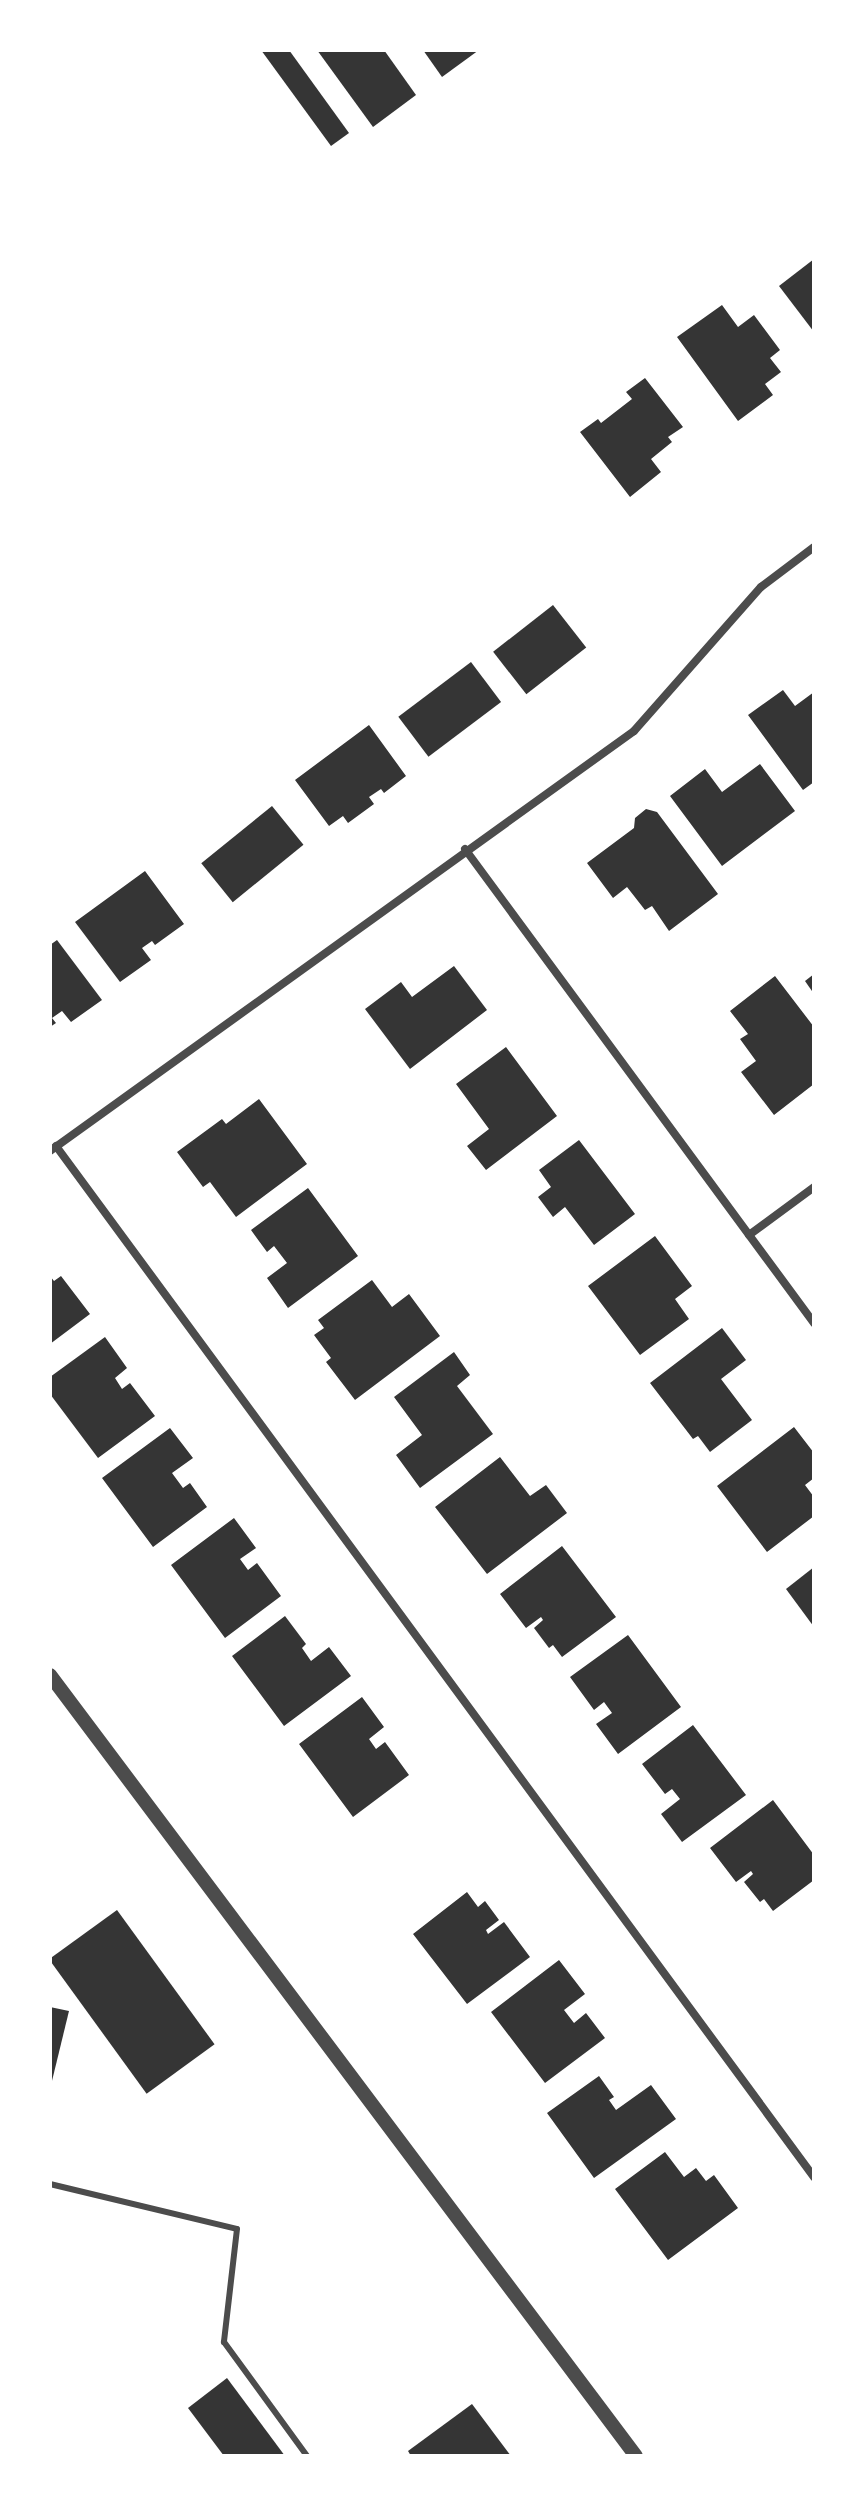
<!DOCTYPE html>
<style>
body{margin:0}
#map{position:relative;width:864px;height:2506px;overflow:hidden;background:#fff;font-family:Manrope,sans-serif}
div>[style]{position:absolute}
.building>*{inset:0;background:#353535;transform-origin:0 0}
.service>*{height:6px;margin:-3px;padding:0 3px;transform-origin:3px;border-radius:3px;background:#4c4c4c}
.minor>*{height:8px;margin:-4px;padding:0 4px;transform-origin:4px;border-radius:4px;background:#4c4c4c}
.tertiary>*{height:14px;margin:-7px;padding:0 7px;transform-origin:7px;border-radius:7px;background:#4c4c4c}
span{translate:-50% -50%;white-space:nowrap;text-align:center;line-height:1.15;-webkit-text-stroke:6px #fff;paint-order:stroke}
.frame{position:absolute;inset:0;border:52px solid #fff;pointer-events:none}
</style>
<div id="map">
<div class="building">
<i style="clip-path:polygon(261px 50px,289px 50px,349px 133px,331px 146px)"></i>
<i style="clip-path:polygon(317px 50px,384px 50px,416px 95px,373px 127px)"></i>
<i style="clip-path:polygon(423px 50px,479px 50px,442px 77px)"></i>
<i style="clip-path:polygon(814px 259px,814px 332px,779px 286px)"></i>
<i style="clip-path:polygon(722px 305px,738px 327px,754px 315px,780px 350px,770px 358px,781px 372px,765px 384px,773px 395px,738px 421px,677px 337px)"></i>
<i style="clip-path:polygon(645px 378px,683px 427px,668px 437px,672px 442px,651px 459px,661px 472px,630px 497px,580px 432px,598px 419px,601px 423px,632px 399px,626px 392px)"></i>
<i style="left:553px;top:605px;width:54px;height:76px;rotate:52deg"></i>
<i style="left:471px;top:662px;width:50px;height:91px;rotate:53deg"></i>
<i style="clip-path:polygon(783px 690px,795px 706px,814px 692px,814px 782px,803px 790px,748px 715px)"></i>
<i style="clip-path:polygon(369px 725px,406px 776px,384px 793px,381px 789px,369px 797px,374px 804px,348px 823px,343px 816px,329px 826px,295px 780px)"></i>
<i style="clip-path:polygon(760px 764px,795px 811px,722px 866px,670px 796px,705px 769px,722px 792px)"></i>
<i style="left:272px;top:806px;width:50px;height:91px;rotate:51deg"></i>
<i style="clip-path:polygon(646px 809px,657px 812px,718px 894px,669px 931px,652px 906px,645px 910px,627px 887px,613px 898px,587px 863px,634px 828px,635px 818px)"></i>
<i style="clip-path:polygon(145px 871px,184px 924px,155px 945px,152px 941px,142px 948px,151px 960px,120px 982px,75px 922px)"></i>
<i style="clip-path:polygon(57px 940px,102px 1000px,71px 1022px,62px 1011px,52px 1018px,56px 1023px,50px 1027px,50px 945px)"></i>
<i style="clip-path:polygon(454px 966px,487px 1010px,410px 1069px,365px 1009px,401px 982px,412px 997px)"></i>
<i style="clip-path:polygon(814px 974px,814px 994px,805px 981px)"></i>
<i style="clip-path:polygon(775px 976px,814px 1027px,814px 1084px,774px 1115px,741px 1072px,756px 1061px,740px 1039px,748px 1034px,730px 1011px)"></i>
<i style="clip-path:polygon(506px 1047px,557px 1116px,486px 1170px,467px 1146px,489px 1129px,456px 1084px)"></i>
<i style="clip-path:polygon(259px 1099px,307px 1164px,236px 1217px,210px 1182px,203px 1187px,177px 1152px,222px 1119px,226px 1124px)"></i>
<i style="clip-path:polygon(579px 1140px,635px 1214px,594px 1245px,565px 1207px,553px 1217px,538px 1197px,551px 1187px,539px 1170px)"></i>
<i style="clip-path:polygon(308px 1188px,358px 1256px,288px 1308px,267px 1278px,287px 1263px,274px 1246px,267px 1252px,251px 1230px)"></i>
<i style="clip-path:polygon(655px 1236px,692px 1286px,675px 1299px,689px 1319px,640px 1355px,588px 1286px)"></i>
<i style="clip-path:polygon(50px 1276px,54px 1281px,61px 1276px,90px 1314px,50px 1344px)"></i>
<i style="clip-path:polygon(372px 1280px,392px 1307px,409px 1294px,440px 1336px,355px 1400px,326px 1362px,331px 1358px,314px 1335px,324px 1328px,318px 1320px)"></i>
<i style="clip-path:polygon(722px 1328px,746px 1360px,721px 1379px,752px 1420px,710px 1452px,698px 1436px,693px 1439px,650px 1383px)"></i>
<i style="clip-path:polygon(105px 1337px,127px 1368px,115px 1378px,122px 1389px,130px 1383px,155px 1416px,98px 1458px,50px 1394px,50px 1377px)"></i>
<i style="clip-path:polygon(454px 1352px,470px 1375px,457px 1386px,493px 1434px,420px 1488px,396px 1455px,422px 1435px,394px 1397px)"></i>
<i style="clip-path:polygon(794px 1427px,814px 1453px,814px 1478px,805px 1485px,814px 1497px,814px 1516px,767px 1552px,717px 1486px)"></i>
<i style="clip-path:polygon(170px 1428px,193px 1458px,172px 1473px,183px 1488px,190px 1483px,207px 1507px,153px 1547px,102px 1478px)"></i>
<i style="clip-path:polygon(500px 1457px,530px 1496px,546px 1485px,567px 1513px,487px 1574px,435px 1507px)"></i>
<i style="clip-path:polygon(234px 1518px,256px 1548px,240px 1559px,248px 1570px,257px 1563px,281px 1596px,225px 1638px,171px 1565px)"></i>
<i style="clip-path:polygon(562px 1546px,616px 1617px,562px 1657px,553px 1645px,549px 1648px,534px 1628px,543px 1620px,541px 1617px,526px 1628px,500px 1594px)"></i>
<i style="clip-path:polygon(814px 1567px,814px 1627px,786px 1589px)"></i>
<i style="clip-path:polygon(285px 1616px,306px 1644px,302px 1648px,311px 1661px,329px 1647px,351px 1676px,284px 1726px,232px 1656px)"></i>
<i style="clip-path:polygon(628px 1635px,681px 1707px,618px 1754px,596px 1724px,612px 1713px,604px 1702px,594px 1710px,570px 1677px)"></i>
<i style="clip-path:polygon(362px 1697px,384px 1727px,369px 1739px,376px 1749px,385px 1742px,409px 1775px,353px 1817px,299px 1744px)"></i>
<i style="clip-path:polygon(693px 1725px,746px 1795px,682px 1842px,661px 1814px,680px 1799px,672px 1789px,665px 1794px,642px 1764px)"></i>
<i style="clip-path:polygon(773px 1800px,814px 1855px,814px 1880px,773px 1911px,764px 1899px,760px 1902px,744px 1882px,753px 1874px,751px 1871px,736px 1882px,710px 1848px)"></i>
<i style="clip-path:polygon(467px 1892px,478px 1907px,485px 1901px,499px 1920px,486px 1930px,488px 1934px,504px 1922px,530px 1957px,467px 2004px,413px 1934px)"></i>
<i style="left:117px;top:1910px;width:166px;height:84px;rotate:54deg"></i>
<i style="clip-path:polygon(559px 1960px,585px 1994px,564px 2010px,574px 2023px,586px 2013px,605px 2038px,545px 2083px,491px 2012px)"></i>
<i style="clip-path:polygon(50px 2007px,69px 2011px,51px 2085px,50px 2085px)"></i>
<i style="clip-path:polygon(599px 2076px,614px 2097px,609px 2100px,616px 2110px,651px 2085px,676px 2119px,594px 2178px,547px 2113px)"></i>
<i style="clip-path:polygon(665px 2152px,684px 2177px,696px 2168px,706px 2181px,714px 2175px,738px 2208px,668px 2260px,615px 2189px)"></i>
<i style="clip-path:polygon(227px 2378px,285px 2456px,224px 2456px,188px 2408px)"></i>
<i style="clip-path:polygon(472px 2404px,511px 2456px,411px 2456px,408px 2451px)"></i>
</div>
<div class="service">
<i style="left:50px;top:2184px;width:192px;rotate:13.5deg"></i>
<i style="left:237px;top:2229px;width:114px;rotate:96.6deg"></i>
<i style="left:224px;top:2342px;width:141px;rotate:53.9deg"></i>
</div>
<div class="minor">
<i style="left:465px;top:849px;width:589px;rotate:53.64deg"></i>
<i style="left:56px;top:1146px;width:1280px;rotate:53.68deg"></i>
<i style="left:50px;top:1151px;width:719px;rotate:-35.72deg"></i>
<i style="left:634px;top:731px;width:192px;rotate:-48.6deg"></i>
<i style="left:761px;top:587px;width:66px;rotate:-37deg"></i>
<i style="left:749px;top:1235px;width:81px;rotate:-36.4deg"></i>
</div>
<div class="tertiary">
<i style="left:50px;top:1675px;width:976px;rotate:53.12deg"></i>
</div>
<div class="frame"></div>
</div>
